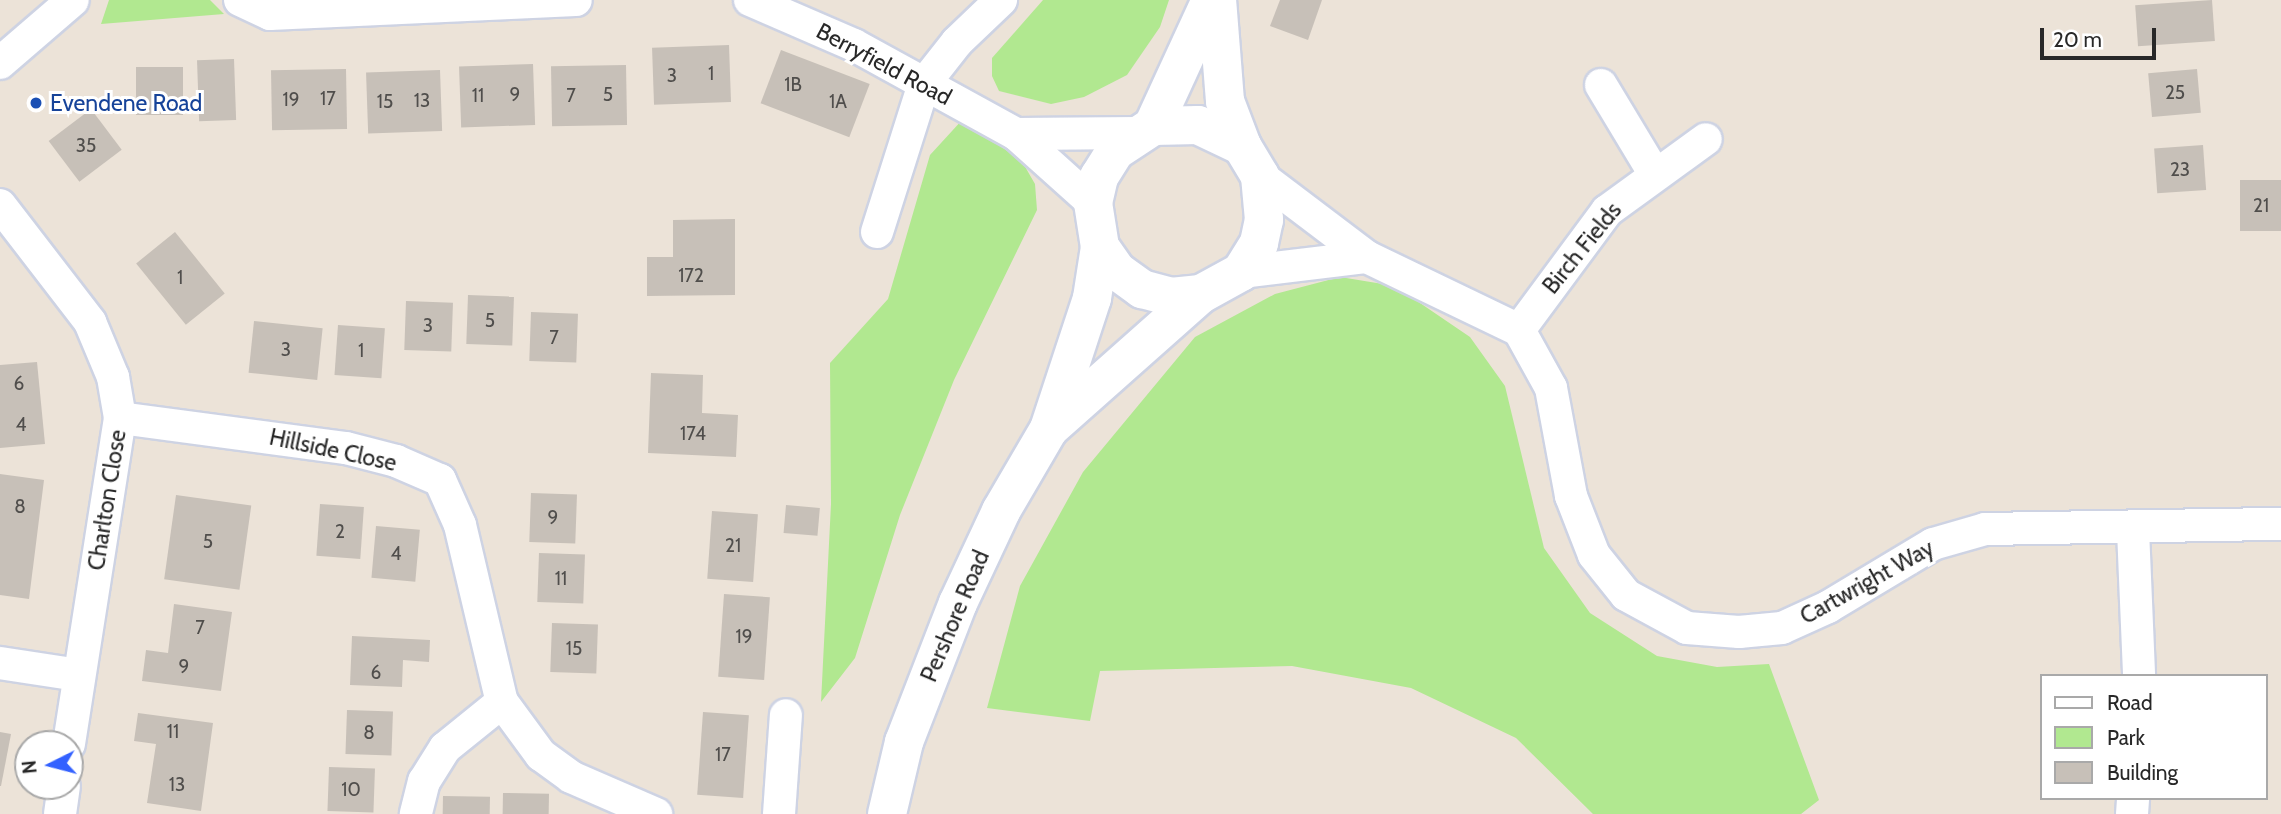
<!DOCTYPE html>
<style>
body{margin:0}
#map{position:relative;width:2281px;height:814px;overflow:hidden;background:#ece3d8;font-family:Cabin,sans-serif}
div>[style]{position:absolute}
.green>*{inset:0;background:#b1e890}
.building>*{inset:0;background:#c7c0b8;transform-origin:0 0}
.roads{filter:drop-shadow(2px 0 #ced3e3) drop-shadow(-2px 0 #ced3e3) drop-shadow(0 2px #ced3e3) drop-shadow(0 -2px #ced3e3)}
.street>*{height:32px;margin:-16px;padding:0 16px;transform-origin:16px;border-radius:16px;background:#fff}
.secondary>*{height:38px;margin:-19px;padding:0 19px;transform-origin:19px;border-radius:19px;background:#fff}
.dots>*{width:19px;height:19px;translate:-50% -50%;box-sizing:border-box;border:4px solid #fff;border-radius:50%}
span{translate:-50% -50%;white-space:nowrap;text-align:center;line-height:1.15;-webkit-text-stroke:6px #fff;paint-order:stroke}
.number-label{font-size:19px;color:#504e4c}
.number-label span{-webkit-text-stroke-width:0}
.street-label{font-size:23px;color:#282828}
.transit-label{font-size:23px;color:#164399}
.left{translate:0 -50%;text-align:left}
.legend{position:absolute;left:2040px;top:674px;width:228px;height:126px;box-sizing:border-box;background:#fff;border:2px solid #a9a9a9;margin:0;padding:9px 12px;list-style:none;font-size:21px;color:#282828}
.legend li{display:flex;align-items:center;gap:14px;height:35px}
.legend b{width:35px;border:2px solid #a9a9a9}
.north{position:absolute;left:14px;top:730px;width:70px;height:70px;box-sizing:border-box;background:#fff;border:2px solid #a9a9a9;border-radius:50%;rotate:264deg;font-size:19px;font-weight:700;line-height:28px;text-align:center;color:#282828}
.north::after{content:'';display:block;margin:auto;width:24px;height:32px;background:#3361ff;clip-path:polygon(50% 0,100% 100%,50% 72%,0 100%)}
.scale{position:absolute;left:2040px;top:28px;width:116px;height:32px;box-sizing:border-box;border:4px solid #282828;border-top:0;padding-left:9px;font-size:21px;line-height:24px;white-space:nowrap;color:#282828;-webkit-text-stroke:5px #fff;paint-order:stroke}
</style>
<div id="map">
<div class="green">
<i style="clip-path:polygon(109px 0,210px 0,224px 14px,101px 24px)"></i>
<i style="clip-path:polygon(1043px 0,1169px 0,1160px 27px,1127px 75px,1084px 97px,1051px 104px,999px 91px,992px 76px,992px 58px)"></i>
<i style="clip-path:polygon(963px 119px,1016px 151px,1035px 184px,1037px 210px,954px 380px,900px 515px,855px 658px,821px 702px,831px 504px,830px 363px,888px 299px,930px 155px)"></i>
<i style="clip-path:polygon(1340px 277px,1395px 286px,1470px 337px,1505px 386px,1544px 548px,1590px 613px,1657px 656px,1717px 667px,1769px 664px,1819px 800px,1801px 814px,1593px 814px,1516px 738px,1411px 688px,1292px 666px,1100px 671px,1090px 721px,987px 708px,1020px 586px,1083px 472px,1195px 337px,1275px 294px)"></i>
</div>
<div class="building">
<i style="clip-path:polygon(1280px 0,1322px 0,1308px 40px,1270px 26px)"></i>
<i style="left:2212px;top:0;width:41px;height:77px;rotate:86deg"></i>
<i style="left:729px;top:45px;width:57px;height:77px;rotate:88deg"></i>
<i style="left:781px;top:50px;width:95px;height:57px;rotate:21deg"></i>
<i style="left:234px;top:59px;width:61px;height:37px;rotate:88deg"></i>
<i style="left:533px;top:64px;width:61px;height:74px;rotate:88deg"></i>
<i style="left:626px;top:65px;width:60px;height:75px;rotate:89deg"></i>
<i style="left:183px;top:67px;width:48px;height:47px;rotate:90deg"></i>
<i style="left:346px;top:69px;width:60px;height:75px;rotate:89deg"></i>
<i style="left:2197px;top:69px;width:44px;height:49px;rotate:85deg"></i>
<i style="left:440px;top:70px;width:61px;height:74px;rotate:88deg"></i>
<i style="left:91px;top:109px;width:51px;height:53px;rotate:53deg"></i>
<i style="left:2203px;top:145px;width:45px;height:49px;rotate:86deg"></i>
<i style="left:2281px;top:180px;width:51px;height:41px;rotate:90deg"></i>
<i style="clip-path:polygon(735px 219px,735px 295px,647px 296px,647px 257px,673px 257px,673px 220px)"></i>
<i style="left:175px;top:232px;width:79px;height:50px;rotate:51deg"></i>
<i style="left:468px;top:295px;width:46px;height:49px;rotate:2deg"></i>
<i style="left:406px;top:301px;width:47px;height:49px;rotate:2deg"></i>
<i style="left:531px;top:312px;width:47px;height:49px;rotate:2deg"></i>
<i style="left:254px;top:321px;width:69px;height:52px;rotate:6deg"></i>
<i style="left:338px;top:325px;width:47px;height:50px;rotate:4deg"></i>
<i style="clip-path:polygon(37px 362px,45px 444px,0 448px,0 365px)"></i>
<i style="clip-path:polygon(651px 373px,703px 375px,702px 413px,738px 415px,736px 457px,648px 453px)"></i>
<i style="clip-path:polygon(0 474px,44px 480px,29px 599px,0 595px)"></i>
<i style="left:531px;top:493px;width:46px;height:49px;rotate:2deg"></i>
<i style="left:176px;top:495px;width:76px;height:85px;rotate:8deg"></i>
<i style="left:320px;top:504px;width:44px;height:52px;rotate:4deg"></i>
<i style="left:786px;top:505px;width:34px;height:28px;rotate:5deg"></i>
<i style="left:712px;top:511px;width:46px;height:68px;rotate:4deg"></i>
<i style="left:376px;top:526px;width:44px;height:52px;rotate:5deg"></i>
<i style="left:539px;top:553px;width:46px;height:49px;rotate:2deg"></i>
<i style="left:724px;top:594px;width:46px;height:83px;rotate:4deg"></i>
<i style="clip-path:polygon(174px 604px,232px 612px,221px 691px,142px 681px,146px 650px,168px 653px)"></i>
<i style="left:552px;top:623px;width:46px;height:49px;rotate:2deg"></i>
<i style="clip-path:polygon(352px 636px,430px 640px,429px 662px,403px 660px,402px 687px,350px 685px)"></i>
<i style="left:347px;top:710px;width:46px;height:44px;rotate:2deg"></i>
<i style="left:703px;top:712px;width:46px;height:83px;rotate:4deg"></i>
<i style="clip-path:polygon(138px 713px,213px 723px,201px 811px,147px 803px,156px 744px,134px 741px)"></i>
<i style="clip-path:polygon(0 732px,11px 734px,1px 786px,0 786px)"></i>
<i style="left:329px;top:767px;width:46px;height:44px;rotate:2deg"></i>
<i style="left:503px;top:793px;width:46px;height:21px;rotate:1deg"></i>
<i style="left:443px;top:796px;width:47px;height:18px;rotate:1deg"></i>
</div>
<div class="roads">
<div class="street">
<i style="left:240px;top:0;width:33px;rotate:25deg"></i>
<i style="left:270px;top:14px;width:306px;rotate:-2.6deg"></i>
<i style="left:750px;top:0;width:113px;rotate:23.4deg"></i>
<i style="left:854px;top:45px;width:185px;rotate:28.8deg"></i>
<i style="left:1016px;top:134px;width:103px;rotate:41.9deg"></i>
<i style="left:0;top:63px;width:96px;rotate:-40.8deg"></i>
<i style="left:1601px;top:85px;width:103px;rotate:58.9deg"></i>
<i style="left:1016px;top:134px;width:123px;rotate:-0.5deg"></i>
<i style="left:1260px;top:176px;width:134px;rotate:37.1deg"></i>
<i style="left:1367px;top:257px;width:169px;rotate:25.7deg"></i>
<i style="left:1519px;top:330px;width:66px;rotate:61.1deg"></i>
<i style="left:1551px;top:388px;width:110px;rotate:79.5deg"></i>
<i style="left:1571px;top:496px;width:63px;rotate:68.7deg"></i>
<i style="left:1594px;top:555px;width:51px;rotate:51.3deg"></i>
<i style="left:1626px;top:595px;width:69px;rotate:28.4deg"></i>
<i style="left:1687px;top:628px;width:52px;rotate:4.4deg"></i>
<i style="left:1739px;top:632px;width:43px;rotate:-5.3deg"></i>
<i style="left:1782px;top:628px;width:51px;rotate:-24.5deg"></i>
<i style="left:1828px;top:607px;width:122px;rotate:-31deg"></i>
<i style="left:1933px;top:544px;width:54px;rotate:-16.1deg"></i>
<i style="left:1985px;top:529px;width:296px;rotate:-1deg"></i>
<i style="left:0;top:205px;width:148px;rotate:52.4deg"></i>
<i style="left:90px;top:322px;width:60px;rotate:67.3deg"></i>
<i style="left:113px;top:377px;width:42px;rotate:80.3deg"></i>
<i style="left:120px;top:418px;width:330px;rotate:98.9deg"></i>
<i style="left:877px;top:232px;width:155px;rotate:-72.4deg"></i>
<i style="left:924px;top:84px;width:53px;rotate:-51.8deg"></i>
<i style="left:957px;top:42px;width:61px;rotate:-43.7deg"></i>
<i style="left:1241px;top:272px;width:127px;rotate:-6.8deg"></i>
<i style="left:1519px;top:330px;width:148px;rotate:-53.5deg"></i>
<i style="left:1607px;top:211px;width:122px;rotate:-36deg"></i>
<i style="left:120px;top:418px;width:228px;rotate:7.6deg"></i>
<i style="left:346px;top:448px;width:52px;rotate:14.6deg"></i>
<i style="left:396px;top:461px;width:48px;rotate:23.4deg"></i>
<i style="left:440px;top:480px;width:49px;rotate:66deg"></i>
<i style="left:460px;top:525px;width:182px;rotate:76.7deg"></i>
<i style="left:502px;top:702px;width:73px;rotate:141.1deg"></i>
<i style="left:445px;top:748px;width:39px;rotate:122deg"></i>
<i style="left:424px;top:781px;width:34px;rotate:104deg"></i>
<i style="left:2133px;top:530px;width:146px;rotate:87.6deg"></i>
<i style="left:0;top:663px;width:79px;rotate:8.7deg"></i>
<i style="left:502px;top:702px;width:66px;rotate:53.7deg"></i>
<i style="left:541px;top:755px;width:37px;rotate:36deg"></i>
<i style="left:571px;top:777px;width:93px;rotate:23.5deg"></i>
<i style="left:60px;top:814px;width:28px;rotate:-82deg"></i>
<i style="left:779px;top:814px;width:99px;rotate:-86deg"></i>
<i style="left:2132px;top:814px;width:16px;rotate:-86deg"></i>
</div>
<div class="secondary">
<i style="left:1153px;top:126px;width:139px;rotate:-65.3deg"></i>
<i style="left:1100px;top:247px;width:29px;rotate:55deg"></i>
<i style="left:1117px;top:271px;width:31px;rotate:36deg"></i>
<i style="left:1142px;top:289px;width:30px;rotate:15deg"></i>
<i style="left:1171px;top:297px;width:30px;rotate:-6deg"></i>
<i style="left:1051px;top:427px;width:200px;rotate:-41.6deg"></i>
<i style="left:1201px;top:294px;width:46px;rotate:-28.8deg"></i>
<i style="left:1241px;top:272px;width:34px;rotate:-58deg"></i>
<i style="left:1259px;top:243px;width:24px;rotate:-78deg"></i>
<i style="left:1264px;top:220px;width:44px;rotate:-95.2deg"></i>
<i style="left:1260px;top:176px;width:35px;rotate:-121deg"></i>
<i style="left:1242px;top:146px;width:48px;rotate:-110.7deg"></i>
<i style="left:1225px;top:101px;width:101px;rotate:-94.5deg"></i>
<i style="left:887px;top:814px;width:74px;rotate:-76.7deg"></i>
<i style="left:904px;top:742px;width:149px;rotate:-68.8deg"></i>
<i style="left:958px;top:603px;width:102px;rotate:-64.9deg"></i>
<i style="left:1001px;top:511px;width:95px;rotate:-59.7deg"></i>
<i style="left:1049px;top:429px;width:138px;rotate:-71.8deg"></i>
<i style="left:1092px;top:298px;width:52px;rotate:-81.1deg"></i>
<i style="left:1100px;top:247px;width:45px;rotate:-99deg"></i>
<i style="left:1093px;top:203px;width:27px;rotate:-77deg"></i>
<i style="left:1099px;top:177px;width:31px;rotate:-58deg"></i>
<i style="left:1115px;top:151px;width:45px;rotate:-33.3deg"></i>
<i style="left:1153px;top:126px;width:45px;rotate:-1.3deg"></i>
<i style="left:1198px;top:125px;width:49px;rotate:25.5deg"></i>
</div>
</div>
<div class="dots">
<i style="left:36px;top:103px;background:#1a4fb4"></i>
</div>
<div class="number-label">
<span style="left:711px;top:74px">1</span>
<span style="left:672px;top:76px">3</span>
<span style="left:793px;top:85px">1B</span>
<span style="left:2175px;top:93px">25</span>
<span style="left:515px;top:95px">9</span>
<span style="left:608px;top:95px">5</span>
<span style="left:478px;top:96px">11</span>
<span style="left:571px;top:96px">7</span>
<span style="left:328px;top:99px">17</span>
<span style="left:291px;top:100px">19</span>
<span style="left:422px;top:101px">13</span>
<span style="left:385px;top:102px">15</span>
<span style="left:838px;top:102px">1A</span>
<span style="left:86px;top:146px">35</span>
<span style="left:2180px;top:170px">23</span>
<span style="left:2261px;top:206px">21</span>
<span style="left:691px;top:276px">172</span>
<span style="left:180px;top:278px">1</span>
<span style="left:490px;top:321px">5</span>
<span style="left:428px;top:326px">3</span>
<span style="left:554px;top:338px">7</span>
<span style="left:286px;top:350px">3</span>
<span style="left:361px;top:351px">1</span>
<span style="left:19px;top:384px">6</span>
<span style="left:21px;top:425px">4</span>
<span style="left:693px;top:434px">174</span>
<span style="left:20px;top:507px">8</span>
<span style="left:553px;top:518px">9</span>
<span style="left:340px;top:532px">2</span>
<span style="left:208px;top:542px">5</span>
<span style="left:733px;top:546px">21</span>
<span style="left:396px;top:554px">4</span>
<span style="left:561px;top:579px">11</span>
<span style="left:200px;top:628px">7</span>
<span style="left:744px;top:637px">19</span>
<span style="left:574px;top:649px">15</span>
<span style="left:184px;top:667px">9</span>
<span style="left:376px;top:673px">6</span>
<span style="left:173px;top:732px">11</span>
<span style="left:369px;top:733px">8</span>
<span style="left:723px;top:755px">17</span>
<span style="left:177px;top:785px">13</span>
<span style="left:351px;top:790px">10</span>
</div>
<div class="street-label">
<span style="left:884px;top:64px;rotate:28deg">Berryfield Road</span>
<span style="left:1582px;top:248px;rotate:-51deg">Birch Fields</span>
<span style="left:333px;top:450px;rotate:12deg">Hillside Close</span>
<span style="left:107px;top:500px;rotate:-81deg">Charlton Close</span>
<span style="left:1867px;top:582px;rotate:-29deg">Cartwright Way</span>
<span style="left:955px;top:616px;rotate:-67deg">Pershore Road</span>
</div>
<div class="transit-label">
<span class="left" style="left:50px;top:103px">Evendene Road</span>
</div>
<ul class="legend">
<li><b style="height:9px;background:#fff"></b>Road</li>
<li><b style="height:19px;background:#b1e890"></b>Park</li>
<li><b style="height:19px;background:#c7c0b8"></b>Building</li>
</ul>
<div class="north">N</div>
<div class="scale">20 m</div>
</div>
